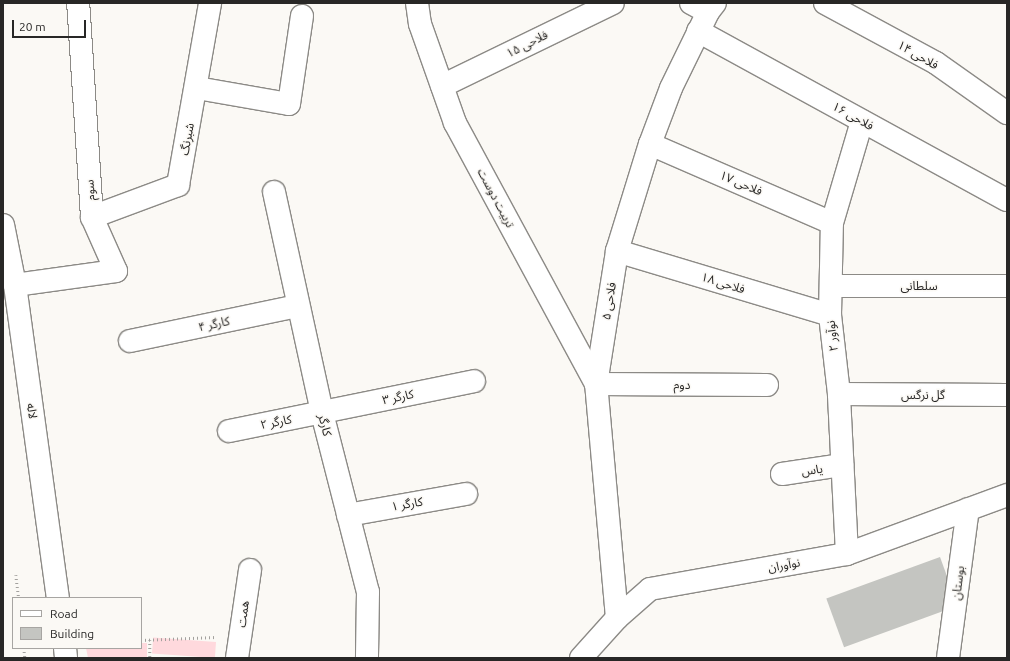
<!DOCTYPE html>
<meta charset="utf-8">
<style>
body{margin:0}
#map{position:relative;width:1010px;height:661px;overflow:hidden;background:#fbf9f5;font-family:Ubuntu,"Noto Sans Arabic",sans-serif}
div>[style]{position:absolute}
.green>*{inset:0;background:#ffd9dd;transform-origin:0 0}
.building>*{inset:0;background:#c4c5c1;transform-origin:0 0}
.path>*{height:2.5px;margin-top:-1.25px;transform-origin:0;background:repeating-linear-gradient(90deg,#a3a19e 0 1px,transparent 0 4px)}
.roads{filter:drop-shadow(1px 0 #8c8a86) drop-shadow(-1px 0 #8c8a86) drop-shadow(0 1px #8c8a86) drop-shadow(0 -1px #8c8a86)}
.minor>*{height:22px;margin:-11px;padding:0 11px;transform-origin:11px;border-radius:11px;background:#fff}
span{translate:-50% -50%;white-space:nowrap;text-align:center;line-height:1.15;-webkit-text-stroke:3px #fbf9f5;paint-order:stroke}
.street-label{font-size:12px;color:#282726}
.frame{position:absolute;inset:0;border:4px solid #282726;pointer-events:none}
.legend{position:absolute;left:12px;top:597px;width:130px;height:52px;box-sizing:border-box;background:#fbf9f5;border:1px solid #a7a5a2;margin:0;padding:5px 7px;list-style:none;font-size:12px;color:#282726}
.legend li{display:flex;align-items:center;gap:8px;height:20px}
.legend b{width:20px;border:1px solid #a7a5a2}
.scale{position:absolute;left:12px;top:20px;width:74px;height:18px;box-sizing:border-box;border:2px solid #282726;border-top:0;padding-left:5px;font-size:12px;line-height:14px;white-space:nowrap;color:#282726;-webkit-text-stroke:3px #fbf9f5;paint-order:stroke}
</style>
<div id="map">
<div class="green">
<i style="left:216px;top:642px;width:16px;height:63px;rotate:94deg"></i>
<i style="clip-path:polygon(141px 643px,147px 643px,147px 658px,88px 658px,86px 648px,141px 648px)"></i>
</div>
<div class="building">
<i style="left:940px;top:557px;width:52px;height:121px;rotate:70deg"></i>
</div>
<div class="path">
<i style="left:16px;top:575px;width:23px;rotate:83deg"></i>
<i style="left:141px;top:640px;width:75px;rotate:-2.3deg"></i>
<i style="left:150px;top:640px;width:18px;rotate:90deg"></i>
<i style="left:24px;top:648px;width:10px;rotate:84deg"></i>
</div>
<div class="roads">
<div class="minor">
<i style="left:417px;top:3px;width:21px;rotate:82deg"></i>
<i style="left:420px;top:24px;width:105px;rotate:70.5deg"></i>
<i style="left:455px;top:123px;width:297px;rotate:61.6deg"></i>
<i style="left:596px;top:384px;width:171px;rotate:0.3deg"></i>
<i style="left:691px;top:3px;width:19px;rotate:28deg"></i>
<i style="left:825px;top:3px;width:126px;rotate:28.4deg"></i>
<i style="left:936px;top:63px;width:87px;rotate:35.2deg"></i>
<i style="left:698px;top:31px;width:352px;rotate:28.7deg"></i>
<i style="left:442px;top:86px;width:190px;rotate:-25.9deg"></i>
<i style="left:197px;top:88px;width:93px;rotate:9.9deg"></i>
<i style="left:289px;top:104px;width:89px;rotate:-81.6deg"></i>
<i style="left:650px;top:144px;width:198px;rotate:23.5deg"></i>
<i style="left:274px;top:192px;width:226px;rotate:77.7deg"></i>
<i style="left:322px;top:413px;width:185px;rotate:75.6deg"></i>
<i style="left:368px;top:592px;width:66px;rotate:90.9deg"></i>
<i style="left:92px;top:217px;width:92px;rotate:-20.4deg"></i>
<i style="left:178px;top:185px;width:185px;rotate:-80deg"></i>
<i style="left:3px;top:225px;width:61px;rotate:78.7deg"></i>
<i style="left:15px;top:285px;width:316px;rotate:82.2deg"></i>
<i style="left:617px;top:251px;width:222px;rotate:16.7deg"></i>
<i style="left:15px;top:285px;width:102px;rotate:-7.9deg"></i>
<i style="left:116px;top:271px;width:59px;rotate:-114deg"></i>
<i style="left:92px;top:217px;width:214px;rotate:-93.7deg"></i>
<i style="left:831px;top:286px;width:176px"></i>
<i style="left:130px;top:341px;width:171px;rotate:-11.8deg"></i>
<i style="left:839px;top:394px;width:168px;rotate:0.3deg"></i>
<i style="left:229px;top:431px;width:250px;rotate:-11.5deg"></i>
<i style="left:782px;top:474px;width:61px;rotate:-8.5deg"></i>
<i style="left:348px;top:515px;width:120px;rotate:-10.1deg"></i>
<i style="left:847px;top:554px;width:160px;rotate:-92.9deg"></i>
<i style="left:839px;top:394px;width:80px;rotate:-96.5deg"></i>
<i style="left:830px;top:315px;width:92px;rotate:-88.8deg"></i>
<i style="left:832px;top:223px;width:106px;rotate:-73.6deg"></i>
<i style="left:617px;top:618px;width:235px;rotate:-95.1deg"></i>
<i style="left:596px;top:384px;width:135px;rotate:-81deg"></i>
<i style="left:617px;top:251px;width:112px;rotate:-72.9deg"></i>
<i style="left:650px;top:144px;width:60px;rotate:-69.4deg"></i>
<i style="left:671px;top:88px;width:85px;rotate:-64deg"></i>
<i style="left:708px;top:12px;width:11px;rotate:-52deg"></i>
<i style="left:65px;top:648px;width:10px;rotate:84deg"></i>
<i style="left:237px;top:658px;width:89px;rotate:-81.6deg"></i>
<i style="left:581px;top:658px;width:54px;rotate:-48deg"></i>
<i style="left:617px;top:618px;width:44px;rotate:-41.3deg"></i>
<i style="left:650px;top:589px;width:200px;rotate:-10.1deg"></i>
<i style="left:847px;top:554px;width:171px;rotate:-20.2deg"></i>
<i style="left:948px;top:658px;width:150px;rotate:-82.4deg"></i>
</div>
</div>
<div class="street-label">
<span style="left:527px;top:44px;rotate:-27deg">فلاحی ۱۵</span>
<span style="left:918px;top:55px;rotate:30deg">فلاحی ۱۴</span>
<span style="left:853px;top:116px;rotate:29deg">فلاحی ۱۶</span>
<span style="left:187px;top:139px;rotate:-79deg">شبرنگ</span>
<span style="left:741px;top:183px;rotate:23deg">فلاحی ۱۷</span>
<span style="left:90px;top:190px;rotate:-94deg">سوم</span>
<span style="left:496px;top:198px;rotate:62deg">تربیت دوست</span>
<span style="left:723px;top:283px;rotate:17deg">فلاحی ۱۸</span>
<span style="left:919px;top:286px">سلطانی</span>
<span style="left:609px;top:301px;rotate:-81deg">فلاحی ۵</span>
<span style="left:214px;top:324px;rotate:-12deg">کارگر ۴</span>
<span style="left:832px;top:336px;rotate:-96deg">نوآور ۲</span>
<span style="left:682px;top:385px">دوم</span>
<span style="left:923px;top:395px">گل نرگس</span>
<span style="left:398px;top:397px;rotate:-12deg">کارگر ۳</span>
<span style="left:32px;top:411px;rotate:82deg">لاله</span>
<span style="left:276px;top:422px;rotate:-11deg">کارگر ۲</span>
<span style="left:325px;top:425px;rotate:76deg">کارگر</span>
<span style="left:812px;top:470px;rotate:-8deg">یاس</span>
<span style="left:407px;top:504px;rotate:-10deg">کارگر ۱</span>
<span style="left:784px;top:565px;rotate:-10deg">نوآوران</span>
<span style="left:958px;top:583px;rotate:-83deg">بوستان</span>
<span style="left:243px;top:614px;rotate:-82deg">همت</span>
</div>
<div class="frame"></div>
<ul class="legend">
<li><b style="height:5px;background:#fff"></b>Road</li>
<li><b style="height:11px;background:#c4c5c1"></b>Building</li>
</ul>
<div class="scale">20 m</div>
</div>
